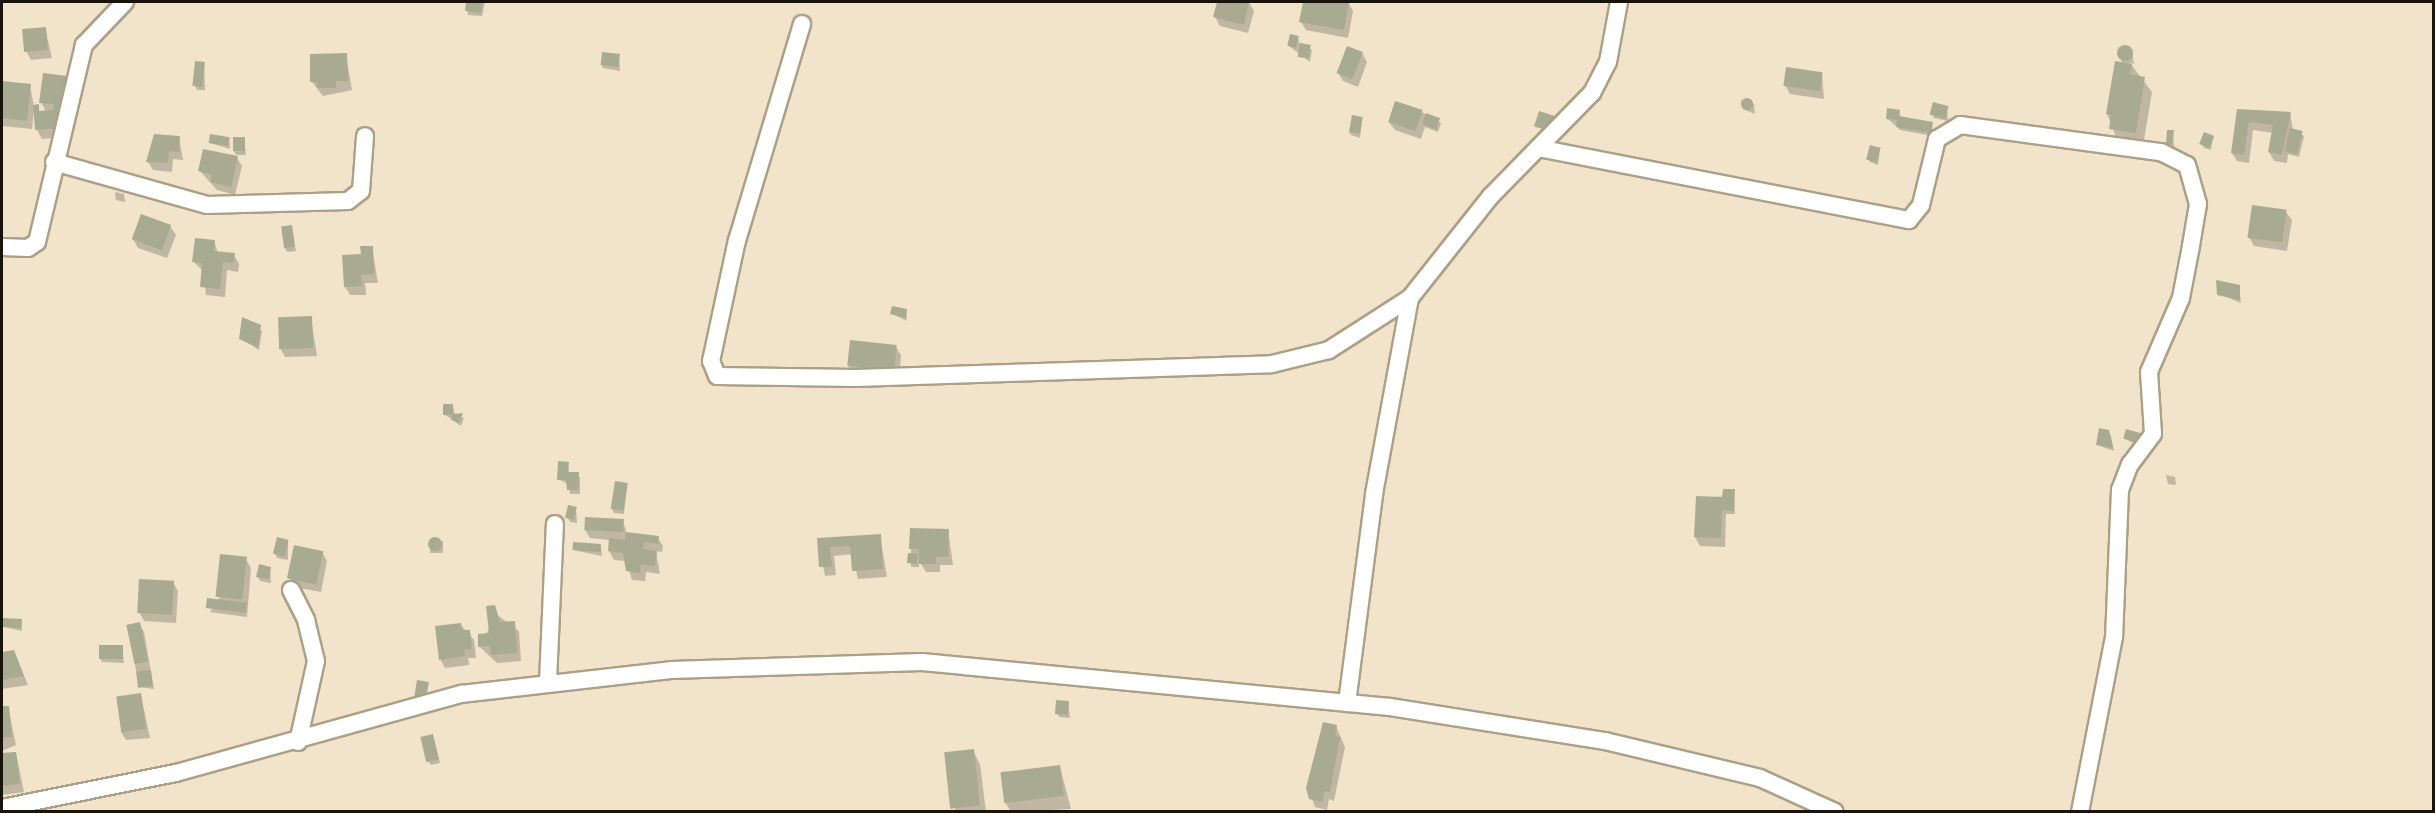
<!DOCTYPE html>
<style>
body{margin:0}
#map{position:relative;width:2435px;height:813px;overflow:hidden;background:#f2e4ca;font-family:"Zilla Slab",serif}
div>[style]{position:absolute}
.shadow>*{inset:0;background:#0003;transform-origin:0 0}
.building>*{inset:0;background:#a8ab90;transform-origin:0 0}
.round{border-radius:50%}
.roads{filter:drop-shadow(2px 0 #ada088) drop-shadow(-2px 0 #ada088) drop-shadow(0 2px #ada088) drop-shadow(0 -2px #ada088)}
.minor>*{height:16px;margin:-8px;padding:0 8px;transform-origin:8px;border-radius:8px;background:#fff}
span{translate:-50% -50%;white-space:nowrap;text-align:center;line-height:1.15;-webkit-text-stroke:4.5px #fff;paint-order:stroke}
.frame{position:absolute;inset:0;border:3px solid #19140b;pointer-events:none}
</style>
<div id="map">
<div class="shadow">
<i style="clip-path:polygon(466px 2px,485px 2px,482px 16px,468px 15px)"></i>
<i style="clip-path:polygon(1218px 2px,1249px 2px,1254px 11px,1248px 33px,1220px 26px,1215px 17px)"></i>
<i style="clip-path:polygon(1294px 2px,1348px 2px,1353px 11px,1348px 38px,1306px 30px,1301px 22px,1304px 3px)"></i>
<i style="clip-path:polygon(45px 28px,52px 58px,31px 60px,26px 51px)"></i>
<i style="clip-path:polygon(1298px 37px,1300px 45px,1312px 50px,1310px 62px,1289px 46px)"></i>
<i style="clip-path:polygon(2119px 48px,2132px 49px,2134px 64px,2130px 63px,2152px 92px,2143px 146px,2118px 142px,2107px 114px,2122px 64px)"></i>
<i style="clip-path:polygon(1362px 53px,1367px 62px,1358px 87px,1343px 81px,1338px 73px)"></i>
<i style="clip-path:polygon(346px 55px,352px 90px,323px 96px,312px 82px)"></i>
<i style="clip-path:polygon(619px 56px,620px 71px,603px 68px,601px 64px)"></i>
<i style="clip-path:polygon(204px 63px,205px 90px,197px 90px,195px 86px)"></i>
<i style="clip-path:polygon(1822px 74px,1824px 99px,1790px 94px,1785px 85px)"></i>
<i style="clip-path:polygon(66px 77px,72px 86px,65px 127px,39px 129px,65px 130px,64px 137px,42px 139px,37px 130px,34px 110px,32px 129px,3px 126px,2px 83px,30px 86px,34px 106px,42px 113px,46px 112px,41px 102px)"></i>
<i style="clip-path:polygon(1741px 100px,1754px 104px,1755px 114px,1743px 109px)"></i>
<i style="clip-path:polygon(1947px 107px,1948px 121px,1934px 118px,1932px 114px)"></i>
<i style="clip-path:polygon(2238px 110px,2290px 113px,2293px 130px,2304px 136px,2299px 157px,2288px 154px,2287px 163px,2274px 161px,2269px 152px,2273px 133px,2253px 130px,2249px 163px,2237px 161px,2232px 153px)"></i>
<i style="clip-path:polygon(1899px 111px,1901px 118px,1932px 124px,1933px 136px,1900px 130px,1887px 118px)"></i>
<i style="clip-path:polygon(1422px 112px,1441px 123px,1438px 132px,1425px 127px,1421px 139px,1395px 130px,1389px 122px)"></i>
<i style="clip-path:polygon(1362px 119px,1360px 138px,1351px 135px,1349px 132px)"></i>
<i style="clip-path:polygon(2173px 132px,2174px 148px,2169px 147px,2167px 143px)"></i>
<i style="clip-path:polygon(2213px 137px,2211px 150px,2204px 148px,2202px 144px)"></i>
<i style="clip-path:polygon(179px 138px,183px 160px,173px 159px,172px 172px,153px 170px,148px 162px)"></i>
<i style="clip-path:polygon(229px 138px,230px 149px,210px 143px)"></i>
<i style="clip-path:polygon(244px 139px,246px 155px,236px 155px,234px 151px)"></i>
<i style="clip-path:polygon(1924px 148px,1936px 150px,1924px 170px,1921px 166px)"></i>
<i style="clip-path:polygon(1880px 149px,1878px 165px,1870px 162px,1868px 158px)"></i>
<i style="clip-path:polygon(237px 158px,242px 166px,235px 195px,217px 190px,200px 171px)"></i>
<i style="clip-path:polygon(115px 192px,124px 194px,125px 202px,116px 200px)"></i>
<i style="clip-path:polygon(2286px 212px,2292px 220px,2287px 251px,2254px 246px,2249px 237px)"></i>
<i style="clip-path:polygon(170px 226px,176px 235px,167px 258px,138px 248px,133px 239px)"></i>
<i style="clip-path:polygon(291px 227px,296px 251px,287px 252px,285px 248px)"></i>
<i style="clip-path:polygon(214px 241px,218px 253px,234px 255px,239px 264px,238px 272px,227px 270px,225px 297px,206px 295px,203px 271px,194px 262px)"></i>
<i style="clip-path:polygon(372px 247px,378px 283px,365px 283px,366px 295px,350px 295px,345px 287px)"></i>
<i style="clip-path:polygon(2239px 286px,2241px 303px,2219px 294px)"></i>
<i style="clip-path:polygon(906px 310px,907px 321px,892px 314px)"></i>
<i style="clip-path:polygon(311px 318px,317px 356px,285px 357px,280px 348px)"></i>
<i style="clip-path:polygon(244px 319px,262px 331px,259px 350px,241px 338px)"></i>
<i style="clip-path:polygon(896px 347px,901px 355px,899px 379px,854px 375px,848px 366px)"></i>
<i style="clip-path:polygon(453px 406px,455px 415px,464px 418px,461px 426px,444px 414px)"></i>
<i style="clip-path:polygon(2108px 431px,2111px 436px,2114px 451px,2097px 445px)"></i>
<i style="clip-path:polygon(2146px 437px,2146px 449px,2125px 439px)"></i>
<i style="clip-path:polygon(568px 463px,569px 473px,580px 477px,580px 494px,570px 494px,568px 484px,558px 479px)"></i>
<i style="clip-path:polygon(2166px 475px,2175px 477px,2176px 485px,2168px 484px)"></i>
<i style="clip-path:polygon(627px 484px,624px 514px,614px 513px,612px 509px)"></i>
<i style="clip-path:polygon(1734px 491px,1735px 514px,1726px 514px,1725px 547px,1700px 546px,1695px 537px,1722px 499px)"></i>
<i style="clip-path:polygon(576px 508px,577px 523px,570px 522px,568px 518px)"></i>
<i style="clip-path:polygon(623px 521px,627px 534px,658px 538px,663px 546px,662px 552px,656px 551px,660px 574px,646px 572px,645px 581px,632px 580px,626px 561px,614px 560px,609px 551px,610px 540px,590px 538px,585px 530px)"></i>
<i style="clip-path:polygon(948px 530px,953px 565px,940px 565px,940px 572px,926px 572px,919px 561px,919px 567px,911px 567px,911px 549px)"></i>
<i style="clip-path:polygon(880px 536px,887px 577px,858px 579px,852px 554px,834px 556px,836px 575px,825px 576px,818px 540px)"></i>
<i style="clip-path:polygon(288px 541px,288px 560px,277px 558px,275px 554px)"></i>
<i style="left:430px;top:541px;width:13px;height:12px"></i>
<i style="clip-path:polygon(601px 546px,602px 556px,573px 550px)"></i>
<i style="clip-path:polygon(322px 552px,327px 561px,321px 592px,294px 587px,289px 578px)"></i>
<i style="clip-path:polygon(246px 559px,251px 568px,247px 617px,210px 612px)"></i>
<i style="clip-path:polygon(270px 568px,271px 583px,260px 581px,258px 577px)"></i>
<i style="clip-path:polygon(173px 582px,178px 591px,176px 623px,144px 621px,139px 612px)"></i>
<i style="clip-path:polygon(496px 614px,519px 631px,521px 661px,497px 663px,480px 647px)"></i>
<i style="clip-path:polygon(21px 620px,22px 631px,4px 627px)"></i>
<i style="clip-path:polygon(139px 623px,144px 632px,154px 689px,139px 687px,128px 625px)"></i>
<i style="clip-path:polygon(461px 625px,474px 640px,476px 658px,468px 658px,469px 665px,445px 668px,440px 659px)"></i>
<i style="clip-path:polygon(122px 647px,124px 663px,102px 662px,100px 658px)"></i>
<i style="clip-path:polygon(14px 652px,28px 685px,2px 689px,2px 654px)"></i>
<i style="clip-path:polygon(141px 695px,150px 738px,126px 740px,121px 732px)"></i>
<i style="clip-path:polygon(1068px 702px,1070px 718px,1059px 717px,1057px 713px)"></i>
<i style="clip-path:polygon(8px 707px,16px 745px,2px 751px,2px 708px)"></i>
<i style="clip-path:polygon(1324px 724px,1336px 726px,1345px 747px,1334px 801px,1329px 799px,1327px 810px,1315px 807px,1308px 788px)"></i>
<i style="clip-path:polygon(434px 739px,440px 763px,431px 765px,428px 761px)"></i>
<i style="clip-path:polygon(973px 751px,980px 764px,986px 812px,954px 812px)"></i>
<i style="clip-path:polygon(16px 753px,24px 792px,2px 795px,2px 755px)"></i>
<i style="clip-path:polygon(1060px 767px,1071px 809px,1011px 812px,1005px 802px)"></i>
</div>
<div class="building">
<i style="clip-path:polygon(466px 2px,482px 2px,481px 13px,465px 11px)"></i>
<i style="clip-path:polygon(1217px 2px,1249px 2px,1244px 25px,1213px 17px)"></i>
<i style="clip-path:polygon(1303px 2px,1349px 2px,1344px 30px,1299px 22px)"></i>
<i style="left:46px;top:27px;width:23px;height:24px;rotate:85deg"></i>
<i style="left:1290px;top:34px;width:9px;height:12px;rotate:13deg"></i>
<i style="left:1300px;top:43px;width:11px;height:14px;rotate:10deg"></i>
<i class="round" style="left:2117px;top:45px;width:16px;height:16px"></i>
<i style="left:1347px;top:46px;width:17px;height:29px;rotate:21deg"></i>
<i style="left:602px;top:52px;width:18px;height:13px;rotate:6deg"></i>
<i style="clip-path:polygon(347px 53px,348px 81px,336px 81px,336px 88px,317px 88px,317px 82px,310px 82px,310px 54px)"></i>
<i style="left:195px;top:61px;width:10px;height:25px;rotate:6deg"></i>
<i style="clip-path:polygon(2115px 61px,2132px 64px,2130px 74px,2145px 77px,2136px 133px,2109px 129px,2111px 115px,2106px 114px)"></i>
<i style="left:1786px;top:67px;width:37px;height:19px;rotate:8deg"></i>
<i style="clip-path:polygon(43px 73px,67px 76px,59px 129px,35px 130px,33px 105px,39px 104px,39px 111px,53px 110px,54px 104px,39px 103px)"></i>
<i style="clip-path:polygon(2px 81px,31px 84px,27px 121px,2px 118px)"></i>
<i class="round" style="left:1741px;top:98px;width:12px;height:12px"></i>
<i style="left:1395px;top:101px;width:29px;height:22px;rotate:18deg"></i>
<i style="left:1933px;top:102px;width:16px;height:13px;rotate:15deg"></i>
<i style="clip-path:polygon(1887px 108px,1900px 110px,1899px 116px,1933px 122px,1931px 133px,1896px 127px,1897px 120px,1886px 119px)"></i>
<i style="clip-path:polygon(2237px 109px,2291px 112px,2282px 155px,2268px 152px,2273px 125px,2249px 122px,2244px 155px,2231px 153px)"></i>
<i style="left:1539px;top:111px;width:23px;height:16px;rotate:18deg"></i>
<i style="left:1426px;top:113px;width:15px;height:12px;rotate:20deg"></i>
<i style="left:1352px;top:115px;width:11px;height:17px;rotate:10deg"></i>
<i style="left:2290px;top:128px;width:13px;height:24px;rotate:13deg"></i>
<i style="clip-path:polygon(2167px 130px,2174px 130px,2172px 144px,2166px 144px)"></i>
<i style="left:2204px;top:132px;width:11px;height:13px;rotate:22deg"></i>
<i style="clip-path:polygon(154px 134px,180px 136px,179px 152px,169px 151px,168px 163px,146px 162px)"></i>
<i style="left:210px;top:134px;width:20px;height:9px;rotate:9deg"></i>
<i style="left:233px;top:137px;width:12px;height:14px"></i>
<i style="left:1870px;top:145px;width:11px;height:15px;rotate:15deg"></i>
<i style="clip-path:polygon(203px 149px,238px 156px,231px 187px,210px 182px,212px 175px,198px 171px)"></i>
<i style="left:2252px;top:205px;width:35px;height:33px;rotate:8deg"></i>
<i style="left:141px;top:214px;width:32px;height:27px;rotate:20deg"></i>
<i style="left:292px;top:225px;width:22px;height:11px;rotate:82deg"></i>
<i style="clip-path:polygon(195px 238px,215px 240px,214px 251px,235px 253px,234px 263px,223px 262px,220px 289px,200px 287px,202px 263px,192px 262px)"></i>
<i style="clip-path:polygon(360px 246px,373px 246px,374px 274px,361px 275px,362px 286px,344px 287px,342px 255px,361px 254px)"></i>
<i style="clip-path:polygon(2216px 280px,2240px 285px,2240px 300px,2217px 295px)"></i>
<i style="clip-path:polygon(892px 306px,907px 309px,906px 318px,890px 314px)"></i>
<i style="left:312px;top:316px;width:32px;height:34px;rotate:88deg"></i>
<i style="clip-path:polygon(242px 317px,261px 325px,258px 348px,239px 339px)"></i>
<i style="left:850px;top:340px;width:47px;height:26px;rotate:6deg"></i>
<i style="clip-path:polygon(443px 404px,453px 404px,453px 414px,463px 413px,459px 423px,451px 420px,453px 415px,443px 415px)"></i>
<i style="clip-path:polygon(2099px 428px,2109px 430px,2113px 448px,2096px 445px)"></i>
<i style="left:2126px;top:429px;width:22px;height:10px;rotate:16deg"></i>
<i style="clip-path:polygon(558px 461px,569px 462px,568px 472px,579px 472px,578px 490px,567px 490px,566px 480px,557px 480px)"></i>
<i style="left:615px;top:481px;width:13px;height:28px;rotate:9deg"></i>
<i style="clip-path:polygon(1723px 489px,1735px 489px,1734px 511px,1722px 510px,1721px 538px,1694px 537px,1696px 496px,1722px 497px)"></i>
<i style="left:568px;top:505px;width:9px;height:13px;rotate:13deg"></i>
<i style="left:585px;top:517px;width:39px;height:13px;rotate:3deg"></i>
<i style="clip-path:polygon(910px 528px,949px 529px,948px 557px,936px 557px,936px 564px,919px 564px,919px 549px,909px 549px)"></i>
<i style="clip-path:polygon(626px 532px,659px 536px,658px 544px,644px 542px,643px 549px,657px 551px,655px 566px,641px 564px,640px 573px,626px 571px,623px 553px,608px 551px,609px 538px,625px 540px)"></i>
<i style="clip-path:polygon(881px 534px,883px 569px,852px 571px,850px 546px,830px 547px,832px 567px,819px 567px,817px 538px)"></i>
<i style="left:277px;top:537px;width:12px;height:17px;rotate:14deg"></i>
<i class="round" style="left:428px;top:537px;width:14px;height:14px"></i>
<i style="left:573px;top:542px;width:28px;height:8px;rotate:4deg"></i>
<i style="left:294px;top:545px;width:30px;height:34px;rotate:12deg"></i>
<i style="left:908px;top:553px;width:10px;height:10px;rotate:6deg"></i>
<i style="left:220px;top:554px;width:27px;height:43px;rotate:6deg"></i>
<i style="clip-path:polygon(259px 564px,271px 567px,269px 579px,256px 577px)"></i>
<i style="left:139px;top:579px;width:35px;height:34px;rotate:3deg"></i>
<i style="left:207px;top:598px;width:40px;height:10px;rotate:7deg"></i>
<i style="clip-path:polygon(495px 605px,500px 622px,515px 621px,517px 653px,491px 655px,490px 646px,478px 647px,478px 634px,489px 633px,486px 606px)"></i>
<i style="left:3px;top:618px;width:19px;height:9px;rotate:3deg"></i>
<i style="left:140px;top:622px;width:40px;height:14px;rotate:78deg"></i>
<i style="clip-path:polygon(461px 623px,462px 630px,470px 630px,472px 649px,464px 650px,465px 656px,439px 660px,435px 626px)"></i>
<i style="left:99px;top:645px;width:24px;height:14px"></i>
<i style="clip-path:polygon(14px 650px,24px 676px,2px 680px,2px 652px)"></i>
<i style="left:151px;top:670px;width:16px;height:15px;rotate:83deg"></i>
<i style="left:417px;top:680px;width:12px;height:17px;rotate:9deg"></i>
<i style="left:141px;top:693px;width:36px;height:25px;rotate:82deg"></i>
<i style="left:1056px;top:700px;width:13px;height:14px;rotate:4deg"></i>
<i style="clip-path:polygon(2px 706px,9px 706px,12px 737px,2px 737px)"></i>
<i style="clip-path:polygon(1323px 722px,1337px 725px,1335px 736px,1340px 737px,1330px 792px,1324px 791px,1323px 802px,1309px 799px,1306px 788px)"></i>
<i style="left:433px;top:734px;width:26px;height:13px;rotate:77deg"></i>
<i style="left:974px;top:749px;width:57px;height:30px;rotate:84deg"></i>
<i style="clip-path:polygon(16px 752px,20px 784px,2px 786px,2px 753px)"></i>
<i style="left:1060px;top:765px;width:31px;height:60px;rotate:83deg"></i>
</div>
<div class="roads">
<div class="minor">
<i style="left:802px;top:24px;width:226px;rotate:106.7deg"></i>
<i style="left:737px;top:240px;width:124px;rotate:102.1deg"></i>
<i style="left:711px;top:361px;width:16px;rotate:68deg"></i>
<i style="left:717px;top:376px;width:139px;rotate:0.8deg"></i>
<i style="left:856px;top:378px;width:416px;rotate:-1.9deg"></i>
<i style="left:1272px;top:364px;width:59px;rotate:-13.8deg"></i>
<i style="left:1329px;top:350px;width:96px;rotate:-32.7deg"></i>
<i style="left:1538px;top:148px;width:378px;rotate:11deg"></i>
<i style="left:1909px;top:220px;width:19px;rotate:-51deg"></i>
<i style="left:1921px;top:205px;width:68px;rotate:-76.4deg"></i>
<i style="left:1937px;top:139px;width:27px;rotate:-31deg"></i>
<i style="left:1960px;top:125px;width:203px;rotate:7.7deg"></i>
<i style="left:2161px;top:152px;width:29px;rotate:27deg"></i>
<i style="left:2187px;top:165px;width:41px;rotate:74.2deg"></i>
<i style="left:2198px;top:204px;width:43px;rotate:99.5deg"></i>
<i style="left:2191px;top:246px;width:53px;rotate:100.9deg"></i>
<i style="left:2181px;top:298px;width:81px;rotate:113.4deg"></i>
<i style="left:2149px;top:372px;width:62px;rotate:86.3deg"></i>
<i style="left:2153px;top:434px;width:38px;rotate:127deg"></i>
<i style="left:2130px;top:464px;width:28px;rotate:111deg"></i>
<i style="left:2120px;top:490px;width:147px;rotate:92.3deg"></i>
<i style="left:2114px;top:637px;width:178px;rotate:101deg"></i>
<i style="left:54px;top:162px;width:159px;rotate:15.7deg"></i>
<i style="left:207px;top:205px;width:141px;rotate:-1.6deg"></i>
<i style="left:348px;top:201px;width:16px;rotate:-38deg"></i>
<i style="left:361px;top:191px;width:55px;rotate:-85.8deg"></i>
<i style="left:2px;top:247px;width:26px;rotate:2deg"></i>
<i style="left:28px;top:248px;width:11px;rotate:-34deg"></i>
<i style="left:37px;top:242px;width:203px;rotate:-76.6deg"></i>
<i style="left:84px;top:45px;width:59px;rotate:-46.4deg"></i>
<i style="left:291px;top:590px;width:34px;rotate:63deg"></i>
<i style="left:306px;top:620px;width:42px;rotate:76.3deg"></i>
<i style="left:316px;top:661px;width:83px;rotate:102.5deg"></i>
<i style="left:548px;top:682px;width:158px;rotate:-87.5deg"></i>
<i style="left:1347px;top:703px;width:211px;rotate:-82.6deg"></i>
<i style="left:1374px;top:494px;width:199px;rotate:-79.6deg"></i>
<i style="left:1410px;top:298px;width:129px;rotate:-51.6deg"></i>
<i style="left:1490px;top:197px;width:146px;rotate:-45.6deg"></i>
<i style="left:1592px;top:93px;width:35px;rotate:-63deg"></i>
<i style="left:1608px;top:62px;width:61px;rotate:-79.6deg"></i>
<i style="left:2px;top:808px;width:177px;rotate:-11.4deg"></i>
<i style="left:176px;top:773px;width:296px;rotate:-15.5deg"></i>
<i style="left:461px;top:694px;width:211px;rotate:-6.5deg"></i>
<i style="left:671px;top:670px;width:251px;rotate:-1.8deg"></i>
<i style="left:922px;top:662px;width:470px;rotate:5.5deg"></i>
<i style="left:1390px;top:707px;width:218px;rotate:9deg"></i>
<i style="left:1605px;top:741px;width:159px;rotate:13.4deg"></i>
<i style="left:1760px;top:778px;width:82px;rotate:24.4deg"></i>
</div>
</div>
<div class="frame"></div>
</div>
